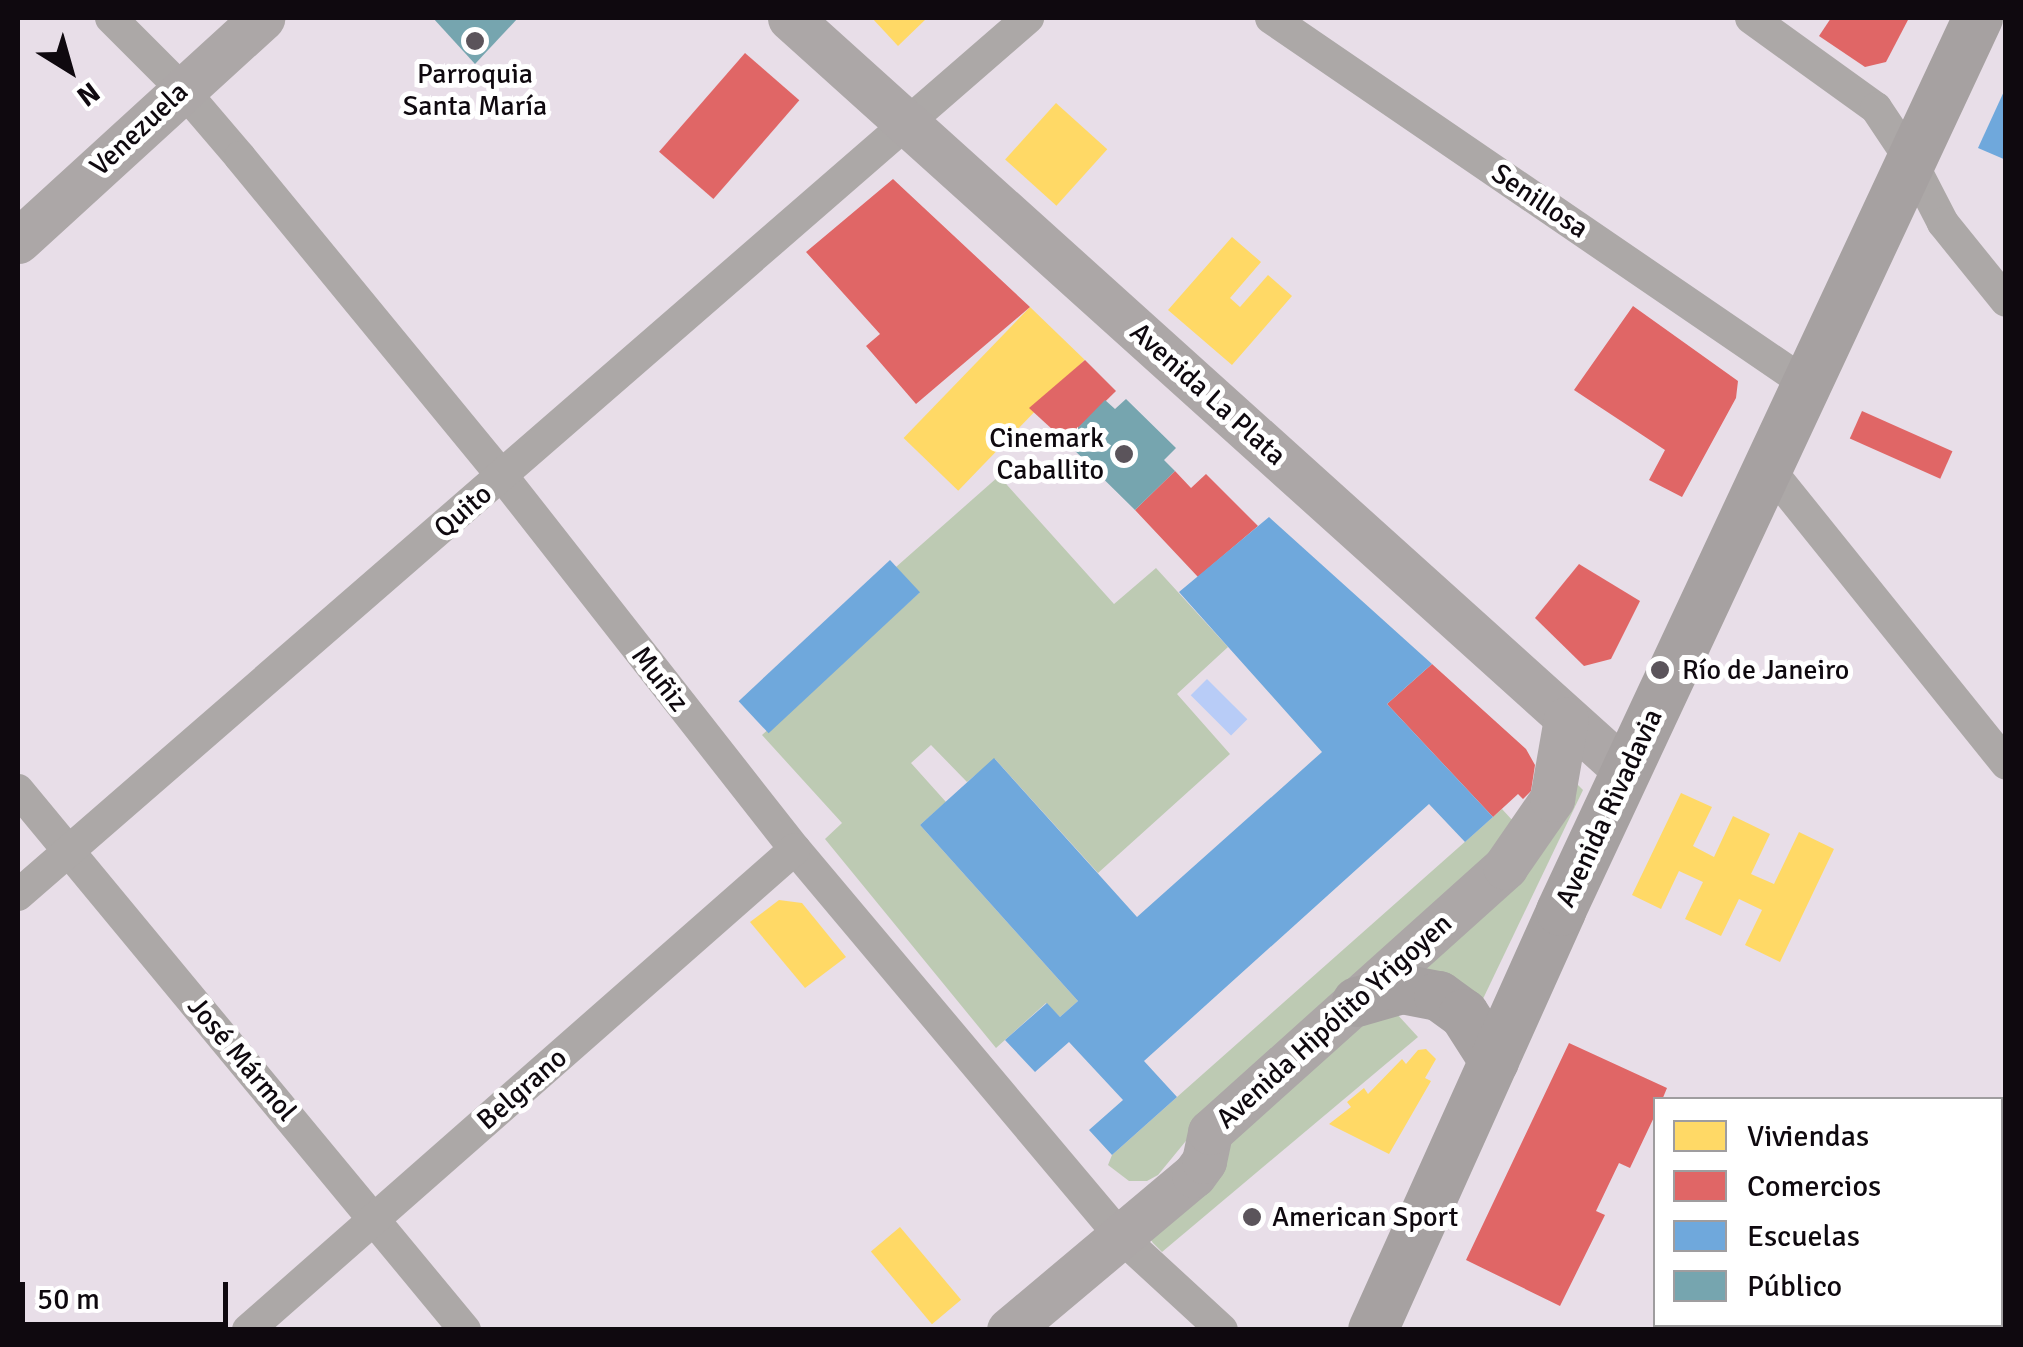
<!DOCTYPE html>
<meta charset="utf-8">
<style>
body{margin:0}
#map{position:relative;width:2023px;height:1347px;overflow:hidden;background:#e8dee8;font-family:Signika,sans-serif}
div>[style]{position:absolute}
.green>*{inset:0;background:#bdcab3}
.water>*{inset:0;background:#b8ccf7;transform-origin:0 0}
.homes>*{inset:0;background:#ffd966;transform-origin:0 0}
.shops>*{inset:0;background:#e06666;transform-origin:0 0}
.schools>*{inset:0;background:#6fa8dc;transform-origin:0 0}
.public>*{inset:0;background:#76a5af}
.street>*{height:32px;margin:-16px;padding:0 16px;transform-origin:16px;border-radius:16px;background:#aca8a7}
.secondary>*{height:45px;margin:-22.5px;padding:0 22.5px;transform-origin:22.5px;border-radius:22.5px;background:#aca7a7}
.primary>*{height:50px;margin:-25px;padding:0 25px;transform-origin:25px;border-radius:25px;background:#a6a1a1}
.dots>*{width:28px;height:28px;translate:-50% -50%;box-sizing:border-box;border:5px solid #fff;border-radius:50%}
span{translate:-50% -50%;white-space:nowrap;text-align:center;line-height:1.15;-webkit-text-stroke:10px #fff;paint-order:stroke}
.poi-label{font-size:28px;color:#0f090f}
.right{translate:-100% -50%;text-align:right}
.left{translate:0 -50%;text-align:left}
.street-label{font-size:28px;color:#0f090f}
.frame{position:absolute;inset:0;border:20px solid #0f090f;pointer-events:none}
.legend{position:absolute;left:1653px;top:1097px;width:350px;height:230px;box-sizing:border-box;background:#fff;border:2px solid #9f9d9f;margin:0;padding:12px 18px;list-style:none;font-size:30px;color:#0f090f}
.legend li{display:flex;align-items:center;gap:20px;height:50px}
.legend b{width:50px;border:2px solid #9f9d9f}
.north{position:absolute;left:20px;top:20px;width:100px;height:100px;-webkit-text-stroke:8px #fff;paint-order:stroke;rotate:143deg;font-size:28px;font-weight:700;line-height:40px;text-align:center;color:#0f090f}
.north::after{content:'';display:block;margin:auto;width:35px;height:45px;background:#0f090f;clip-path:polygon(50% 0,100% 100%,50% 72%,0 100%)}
.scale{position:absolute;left:20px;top:1282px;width:208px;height:45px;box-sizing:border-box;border:5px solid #0f090f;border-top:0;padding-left:12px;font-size:30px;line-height:35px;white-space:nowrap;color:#0f090f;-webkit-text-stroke:8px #fff;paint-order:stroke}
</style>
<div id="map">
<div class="green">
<i style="clip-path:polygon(999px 476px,1114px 604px,1156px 568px,1228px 647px,1177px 694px,1230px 754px,1098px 873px,995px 759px,967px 782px,931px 745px,911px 763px,946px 802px,920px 825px,1078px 1001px,1060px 1017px,1046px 1003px,996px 1048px,825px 839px,842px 823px,762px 735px,919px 593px,896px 567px)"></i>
<i style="clip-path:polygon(1569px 776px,1583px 790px,1481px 1003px,1408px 969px)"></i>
<i style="clip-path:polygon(1502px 809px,1524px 833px,1199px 1125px,1158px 1175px,1147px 1181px,1129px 1181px,1108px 1165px,1112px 1155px,1177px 1097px)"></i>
<i style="clip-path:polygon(1396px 1013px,1418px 1037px,1162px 1252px,1153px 1243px,1149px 1237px,1216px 1154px,1371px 1014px)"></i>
</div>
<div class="water">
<i style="left:1207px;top:679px;width:57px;height:23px;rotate:45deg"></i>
</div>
<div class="homes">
<i style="clip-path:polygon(872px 18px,927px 18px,898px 46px)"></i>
<i style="left:1056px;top:103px;width:69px;height:76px;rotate:42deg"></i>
<i style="clip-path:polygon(1232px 237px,1261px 262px,1230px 298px,1240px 307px,1268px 275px,1292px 296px,1232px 365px,1168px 310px)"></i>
<i style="left:1030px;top:307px;width:76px;height:182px;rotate:44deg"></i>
<i style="clip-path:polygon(1681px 793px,1712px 807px,1693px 846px,1714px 857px,1733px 816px,1770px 834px,1751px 874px,1774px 884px,1799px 832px,1834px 849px,1780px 962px,1745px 945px,1762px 910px,1739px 899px,1721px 936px,1685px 919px,1703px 882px,1679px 871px,1661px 909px,1632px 895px)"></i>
<i style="clip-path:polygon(779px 900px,802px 903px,846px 957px,805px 988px,750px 922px)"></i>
<i style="clip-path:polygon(1426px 1049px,1436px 1059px,1425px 1078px,1431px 1081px,1389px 1154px,1329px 1124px,1351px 1107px,1347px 1102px,1364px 1088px,1368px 1094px,1402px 1059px,1406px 1064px,1418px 1050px)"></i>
<i style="left:900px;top:1227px;width:95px;height:38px;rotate:50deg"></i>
</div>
<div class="shops">
<i style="clip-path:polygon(1831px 18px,1909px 18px,1886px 62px,1865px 67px,1819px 36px)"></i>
<i style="left:745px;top:53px;width:72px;height:131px;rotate:41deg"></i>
<i style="clip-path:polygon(893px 179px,1030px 307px,916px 404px,866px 346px,880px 334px,806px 252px)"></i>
<i style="clip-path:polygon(1633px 306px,1738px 381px,1736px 398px,1682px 497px,1649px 480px,1665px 450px,1574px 390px)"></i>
<i style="clip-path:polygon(1085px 360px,1116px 391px,1065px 441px,1029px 408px)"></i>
<i style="left:1862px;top:411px;width:99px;height:30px;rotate:24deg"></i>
<i style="clip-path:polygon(1175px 471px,1191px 488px,1206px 474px,1258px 526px,1198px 577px,1135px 510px)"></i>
<i style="clip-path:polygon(1579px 564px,1640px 601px,1611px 659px,1584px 666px,1535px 618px)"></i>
<i style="clip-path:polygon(1432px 664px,1526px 749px,1535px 765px,1531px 791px,1523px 799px,1518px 794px,1493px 817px,1387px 704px)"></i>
<i style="clip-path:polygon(1569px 1043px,1667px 1088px,1662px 1100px,1656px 1100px,1656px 1113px,1630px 1168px,1619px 1163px,1596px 1211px,1605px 1215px,1560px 1306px,1466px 1260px)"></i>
</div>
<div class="schools">
<i style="clip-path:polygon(2006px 87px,2006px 160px,1978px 148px)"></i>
<i style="clip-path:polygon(1269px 517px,1432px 664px,1387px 704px,1493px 817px,1465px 842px,1429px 804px,1144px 1061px,1177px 1097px,1112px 1155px,1089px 1130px,1123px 1100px,1069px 1042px,1035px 1072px,1005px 1040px,1047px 1003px,1060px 1017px,1078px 1001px,920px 825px,994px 758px,1137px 917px,1322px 752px,1179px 592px)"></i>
<i style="left:890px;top:560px;width:44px;height:207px;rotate:47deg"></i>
</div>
<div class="public">
<i style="clip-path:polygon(433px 18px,518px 18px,475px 64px)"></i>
<i style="clip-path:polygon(1126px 399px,1176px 448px,1164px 460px,1175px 471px,1135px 510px,1065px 441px,1105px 400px,1115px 409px)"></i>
</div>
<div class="street">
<i style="left:111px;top:18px;width:100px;rotate:45deg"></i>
<i style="left:182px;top:89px;width:89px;rotate:49.5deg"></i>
<i style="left:240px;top:157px;width:414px;rotate:50.6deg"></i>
<i style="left:503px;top:477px;width:473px;rotate:51.9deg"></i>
<i style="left:795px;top:849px;width:507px;rotate:49.96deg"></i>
<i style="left:1121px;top:1237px;width:137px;rotate:42.6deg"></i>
<i style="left:1271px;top:18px;width:650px;rotate:34.35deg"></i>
<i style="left:1751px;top:18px;width:154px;rotate:35.8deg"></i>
<i style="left:1876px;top:108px;width:61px;rotate:56.3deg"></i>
<i style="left:1910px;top:159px;width:72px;rotate:62.7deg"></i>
<i style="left:1943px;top:223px;width:100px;rotate:51.1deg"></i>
<i style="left:1770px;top:470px;width:377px;rotate:51.2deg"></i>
<i style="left:18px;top:790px;width:701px;rotate:50.38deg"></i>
<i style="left:18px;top:895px;width:1338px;rotate:-40.97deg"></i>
<i style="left:248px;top:1330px;width:728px;rotate:-41.33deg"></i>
</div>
<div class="secondary">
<i style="left:790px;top:18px;width:1125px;rotate:42.01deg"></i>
<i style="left:18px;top:241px;width:331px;rotate:-42.4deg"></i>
<i style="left:1009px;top:1330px;width:241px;rotate:-40deg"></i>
<i style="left:1194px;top:1175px;width:17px;rotate:-54deg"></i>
<i style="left:1204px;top:1161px;width:30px;rotate:-78deg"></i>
<i style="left:1210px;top:1132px;width:397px;rotate:-41.9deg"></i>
<i style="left:1505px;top:867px;width:83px;rotate:-55.3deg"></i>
<i style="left:1552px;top:799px;width:81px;rotate:-80.1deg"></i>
</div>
<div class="primary">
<i style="left:1357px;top:1002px;width:47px;rotate:-16.1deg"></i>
<i style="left:1402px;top:989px;width:38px;rotate:11deg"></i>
<i style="left:1439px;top:996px;width:31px;rotate:36deg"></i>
<i style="left:1464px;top:1014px;width:56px;rotate:57.4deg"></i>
<i style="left:1373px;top:1330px;width:459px;rotate:-65.8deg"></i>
<i style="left:1561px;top:911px;width:986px;rotate:-64.97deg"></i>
</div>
<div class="dots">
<i style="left:475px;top:41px;background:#5b545b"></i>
<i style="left:1124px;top:454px;background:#5b545b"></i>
<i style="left:1660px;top:670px;background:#5b545b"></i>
<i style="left:1252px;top:1217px;background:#5b545b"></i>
</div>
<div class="poi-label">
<span style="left:475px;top:90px">Parroquia<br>Santa María</span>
<span class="right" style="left:1104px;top:454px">Cinemark<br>Caballito</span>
<span class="left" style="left:1682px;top:670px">Río de Janeiro</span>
<span class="left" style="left:1272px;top:1217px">American Sport</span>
</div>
<div class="street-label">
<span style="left:139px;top:129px;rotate:-43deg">Venezuela</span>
<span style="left:1540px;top:201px;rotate:34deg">Senillosa</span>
<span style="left:1208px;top:394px;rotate:42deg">Avenida La Plata</span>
<span style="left:463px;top:511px;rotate:-41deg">Quito</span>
<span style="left:660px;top:679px;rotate:52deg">Muñiz</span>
<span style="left:1609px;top:808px;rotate:-65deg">Avenida Rivadavia</span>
<span style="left:1334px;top:1021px;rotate:-42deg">Avenida Hipólito Yrigoyen</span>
<span style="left:242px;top:1059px;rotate:50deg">José Mármol</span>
<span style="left:522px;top:1089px;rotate:-41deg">Belgrano</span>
</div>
<div class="frame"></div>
<ul class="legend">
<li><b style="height:28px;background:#ffd966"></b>Viviendas</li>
<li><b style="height:28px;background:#e06666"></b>Comercios</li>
<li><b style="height:28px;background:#6fa8dc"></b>Escuelas</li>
<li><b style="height:28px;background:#76a5af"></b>Público</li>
</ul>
<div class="north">N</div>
<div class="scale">50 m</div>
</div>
